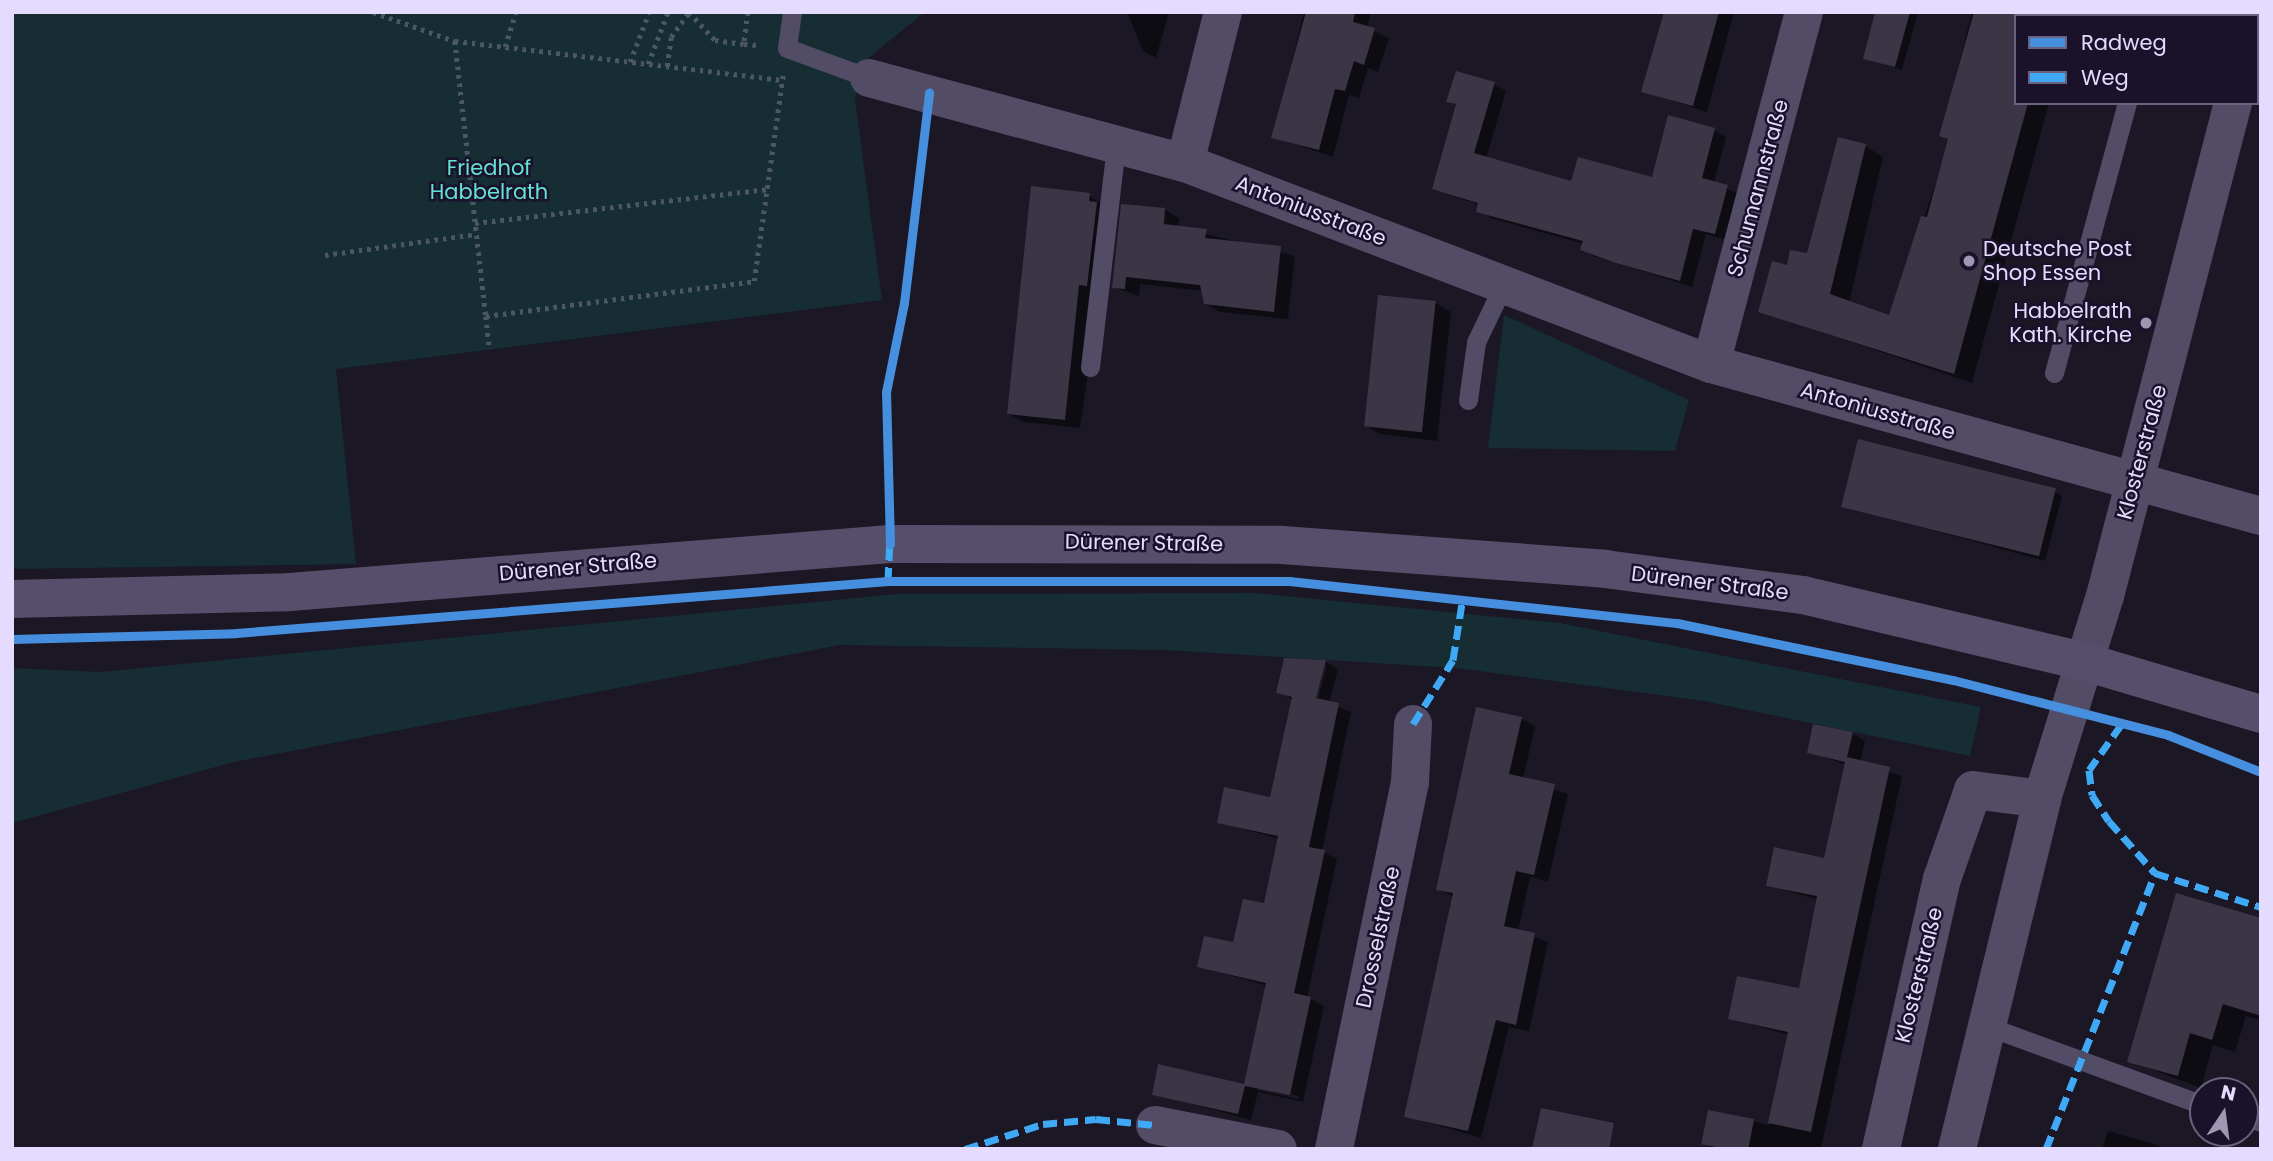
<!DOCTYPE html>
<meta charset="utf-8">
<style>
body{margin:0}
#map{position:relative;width:2273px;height:1161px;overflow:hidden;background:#1c1725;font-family:Poppins,sans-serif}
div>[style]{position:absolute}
.green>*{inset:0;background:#152d33}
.shadow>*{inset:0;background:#0007}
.building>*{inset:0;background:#3b3546;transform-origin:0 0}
.path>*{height:4.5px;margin-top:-2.25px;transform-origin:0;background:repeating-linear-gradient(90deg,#4c5666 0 3.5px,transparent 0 8.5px)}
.service>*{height:19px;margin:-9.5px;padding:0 9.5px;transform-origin:9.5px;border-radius:9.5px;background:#524c66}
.minor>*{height:38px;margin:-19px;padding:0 19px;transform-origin:19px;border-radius:19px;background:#524c66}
.secondary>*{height:38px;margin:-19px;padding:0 19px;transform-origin:19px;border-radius:19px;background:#564f6b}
.quiet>*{height:7px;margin-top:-3.5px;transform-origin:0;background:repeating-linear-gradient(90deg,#3fa9f5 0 14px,transparent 0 21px)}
.cycleway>*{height:9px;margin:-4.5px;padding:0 4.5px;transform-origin:4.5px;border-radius:4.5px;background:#468fdf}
.dots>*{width:19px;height:19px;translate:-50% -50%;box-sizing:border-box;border:4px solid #1a112b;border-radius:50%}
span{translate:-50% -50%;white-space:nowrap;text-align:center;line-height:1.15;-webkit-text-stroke:5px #1a112b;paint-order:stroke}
.park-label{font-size:21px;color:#65e1d6}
.street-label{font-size:21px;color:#e5dbff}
.poi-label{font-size:21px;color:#e5dbff}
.left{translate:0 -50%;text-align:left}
.right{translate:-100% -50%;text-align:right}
.frame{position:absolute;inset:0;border:14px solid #e5dbff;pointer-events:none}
.legend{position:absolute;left:2014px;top:14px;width:245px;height:91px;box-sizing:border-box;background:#1a112b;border:2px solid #6b6280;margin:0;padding:9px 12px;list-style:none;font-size:21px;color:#e5dbff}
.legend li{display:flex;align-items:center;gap:14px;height:35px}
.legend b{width:35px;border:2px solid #6b6280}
.north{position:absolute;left:2189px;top:1077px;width:70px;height:70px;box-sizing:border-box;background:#1a112b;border:2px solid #6b6280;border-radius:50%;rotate:13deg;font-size:19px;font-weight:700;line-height:28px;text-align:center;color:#e5dbff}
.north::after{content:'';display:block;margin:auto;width:24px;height:32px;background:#9f96b3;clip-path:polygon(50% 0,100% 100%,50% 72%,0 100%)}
</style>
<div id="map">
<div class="green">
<i style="clip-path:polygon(12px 12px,925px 12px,862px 63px,855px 100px,882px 300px,336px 369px,356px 564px,12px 569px)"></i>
<i style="clip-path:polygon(1504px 315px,1689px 400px,1675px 451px,1488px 448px)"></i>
<i style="clip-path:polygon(1256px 593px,1560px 623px,1981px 707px,1970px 756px,1704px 701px,1456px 668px,1165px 650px,840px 645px,234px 762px,12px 823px,12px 668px,101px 672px,897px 594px)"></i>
</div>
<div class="shadow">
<i style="clip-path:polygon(1127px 12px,1169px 12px,1156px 58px,1143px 51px)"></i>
<i style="clip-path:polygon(1304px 12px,1371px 12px,1367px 28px,1389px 38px,1378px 72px,1368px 68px,1359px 98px,1349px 95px,1333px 157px,1273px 137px)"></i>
<i style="clip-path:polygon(1666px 12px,1734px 12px,1707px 112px,1643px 91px)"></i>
<i style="clip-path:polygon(1877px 12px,1918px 12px,1902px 70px,1865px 58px)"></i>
<i style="clip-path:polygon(1972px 12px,2074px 12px,2016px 16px,2016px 103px,2049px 103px,1972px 383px,1760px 311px,1788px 267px,1808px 255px,1865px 146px,1883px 157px,1849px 303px,1890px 318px,1950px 140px,1941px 135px)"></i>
<i style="clip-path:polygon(2115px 12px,2219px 12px,2218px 16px)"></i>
<i style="clip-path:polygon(1494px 84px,1506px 91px,1486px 159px,1572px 183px,1653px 179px,1714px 130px,1726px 137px,1714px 183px,1740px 194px,1727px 240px,1706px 234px,1692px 287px,1594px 256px,1584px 244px,1490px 218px,1480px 205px,1434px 189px,1457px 106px,1449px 101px)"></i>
<i style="clip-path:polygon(1089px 195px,1112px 212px,1080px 428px,1024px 422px,1008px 414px)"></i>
<i style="clip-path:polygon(1165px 210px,1179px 218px,1178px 227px,1295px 256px,1288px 319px,1220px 312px,1205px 303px,1203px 291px,1140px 284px,1139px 296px,1113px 287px)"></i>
<i style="clip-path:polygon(1436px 303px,1451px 312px,1437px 441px,1380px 434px,1365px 425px)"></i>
<i style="clip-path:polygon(2055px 492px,2062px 496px,2045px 561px,1841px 505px)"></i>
<i style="clip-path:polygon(evenodd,1285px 660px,1326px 662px,1338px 669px,1329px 703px,1351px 712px,1322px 851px,1337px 859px,1307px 997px,1324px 1006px,1303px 1102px,1258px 1092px,1251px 1120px,1154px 1094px,1246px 1086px,1267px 986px,1199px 966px,1235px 944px,1266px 905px,1279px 839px,1219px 822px,1271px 799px,1293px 700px,1278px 692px,1285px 660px,1323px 665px,1327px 665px,1316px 707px,1312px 706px,1323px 665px,1285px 660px,1257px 1087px,1299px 1096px,1298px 1099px,1257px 1090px,1257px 1087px)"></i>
<i style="clip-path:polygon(1522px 719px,1535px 726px,1523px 779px,1568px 794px,1548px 882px,1530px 877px,1518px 931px,1548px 942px,1529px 1031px,1509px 1027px,1481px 1138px,1406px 1116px,1454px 897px,1438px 889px)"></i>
<i style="clip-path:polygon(1852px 733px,1865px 741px,1860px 762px,1902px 776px,1821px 1149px,1712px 1149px,1703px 1144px,1709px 1112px,1770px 1125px,1789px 1035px,1730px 1018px,1800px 990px,1818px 900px,1768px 885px,1825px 860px,1847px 765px,1809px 752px)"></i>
<i style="clip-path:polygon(2261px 921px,2261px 1020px,2246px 1016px,2235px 1052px,2213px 1045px,2201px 1088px,2129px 1061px)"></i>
<i style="clip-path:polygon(2108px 1131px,2158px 1145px,2163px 1149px,2102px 1149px)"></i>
</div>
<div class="building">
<i style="clip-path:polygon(1306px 12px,1355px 12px,1353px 22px,1375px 28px,1364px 65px,1354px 61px,1345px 91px,1335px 89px,1319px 150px,1271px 138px)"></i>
<i style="clip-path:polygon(1664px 12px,1719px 12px,1693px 106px,1641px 92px)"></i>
<i style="clip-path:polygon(1875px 12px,1910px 12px,1895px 67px,1863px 59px)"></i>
<i style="clip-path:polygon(1974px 12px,2016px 12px,2016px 103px,2028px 103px,1954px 374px,1758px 312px,1772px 261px,1787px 265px,1790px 250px,1807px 253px,1838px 137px,1866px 144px,1830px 294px,1889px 315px,1921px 216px,1927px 217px,1948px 139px,1939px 136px)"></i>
<i style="clip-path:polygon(1456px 71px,1495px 82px,1474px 153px,1571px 181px,1578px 157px,1652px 177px,1668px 115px,1715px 128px,1702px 178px,1728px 185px,1715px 234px,1693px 229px,1680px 281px,1616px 263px,1580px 250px,1583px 241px,1476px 212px,1478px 203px,1432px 189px,1456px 104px,1446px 102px)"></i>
<i style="clip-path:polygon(1031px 186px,1090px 193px,1089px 201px,1097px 202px,1087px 286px,1079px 285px,1065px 420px,1007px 414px)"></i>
<i style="clip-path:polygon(1121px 204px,1165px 208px,1164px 224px,1207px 229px,1205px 238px,1281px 246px,1274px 312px,1204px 304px,1200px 285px,1126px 277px,1125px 289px,1112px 288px)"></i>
<i style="left:1378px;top:295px;width:58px;height:132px;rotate:6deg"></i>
<i style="left:1858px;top:439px;width:204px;height:70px;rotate:14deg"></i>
<i style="clip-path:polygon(1284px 658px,1326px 660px,1316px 698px,1339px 703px,1309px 847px,1325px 850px,1294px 993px,1311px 997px,1290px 1095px,1245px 1086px,1238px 1114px,1152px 1095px,1158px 1064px,1244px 1084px,1266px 983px,1197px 967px,1204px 936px,1233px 942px,1243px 899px,1264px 903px,1278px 836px,1217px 823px,1224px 787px,1270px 797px,1292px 697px,1276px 693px)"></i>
<i style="clip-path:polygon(1476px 707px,1522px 717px,1509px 774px,1555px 784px,1534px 875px,1516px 871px,1504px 926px,1535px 933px,1516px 1025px,1496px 1020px,1468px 1131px,1404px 1117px,1453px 893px,1436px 890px)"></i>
<i style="clip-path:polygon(1813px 724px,1853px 732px,1847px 757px,1890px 767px,1811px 1132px,1768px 1123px,1788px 1032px,1728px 1019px,1737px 976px,1799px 988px,1817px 896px,1766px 886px,1774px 847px,1824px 858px,1845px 762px,1807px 753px)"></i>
<i style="clip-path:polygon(2176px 893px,2261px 918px,2261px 1016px,2223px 1004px,2212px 1040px,2190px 1033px,2178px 1076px,2127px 1062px)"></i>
<i style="clip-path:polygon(1541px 1108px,1614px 1123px,1609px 1149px,1532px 1149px)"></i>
<i style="left:1708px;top:1110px;width:47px;height:35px;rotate:11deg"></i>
</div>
<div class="path">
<i style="left:373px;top:12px;width:87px;rotate:19.5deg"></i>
<i style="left:455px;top:41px;width:277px;rotate:83.6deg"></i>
<i style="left:486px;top:316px;width:270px;rotate:-7.4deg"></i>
<i style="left:754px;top:281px;width:208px;rotate:-82deg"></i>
<i style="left:689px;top:12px;width:38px;rotate:47deg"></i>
<i style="left:715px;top:40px;width:29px;rotate:8deg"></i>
<i style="left:748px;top:12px;width:32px;rotate:97deg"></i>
<i style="left:744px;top:44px;width:15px;rotate:4deg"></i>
<i style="left:455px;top:41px;width:329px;rotate:6.8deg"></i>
<i style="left:505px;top:47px;width:37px;rotate:-73deg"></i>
<i style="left:630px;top:62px;width:53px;rotate:-69.2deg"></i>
<i style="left:648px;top:64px;width:56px;rotate:-69deg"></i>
<i style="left:667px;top:66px;width:29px;rotate:-82deg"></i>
<i style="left:671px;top:37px;width:31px;rotate:-54deg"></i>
<i style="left:475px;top:223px;width:294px;rotate:-6.6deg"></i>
<i style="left:325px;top:255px;width:152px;rotate:-7.9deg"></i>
<i style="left:486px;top:316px;width:29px;rotate:84deg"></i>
</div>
<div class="service">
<i style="left:792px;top:12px;width:36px;rotate:98deg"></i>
<i style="left:787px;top:48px;width:87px;rotate:20.1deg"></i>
<i style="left:1090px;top:367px;width:225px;rotate:-83.3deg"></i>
<i style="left:2054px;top:373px;width:280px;rotate:-74.9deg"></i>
<i style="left:1468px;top:400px;width:59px;rotate:-82.1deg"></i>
<i style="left:1476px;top:342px;width:62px;rotate:-64.3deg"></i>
<i style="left:1987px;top:1026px;width:230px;rotate:20.1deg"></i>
<i style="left:2245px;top:1117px;width:17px;rotate:17deg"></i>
</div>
<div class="minor">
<i style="left:2257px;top:20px;width:8px;rotate:-76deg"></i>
<i style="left:869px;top:78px;width:327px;rotate:15.1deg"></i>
<i style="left:1185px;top:163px;width:563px;rotate:20.91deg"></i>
<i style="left:1711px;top:364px;width:571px;rotate:15.45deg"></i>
<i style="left:1185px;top:163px;width:156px;rotate:-75.9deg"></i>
<i style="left:1711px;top:364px;width:364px;rotate:-75.2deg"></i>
<i style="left:1155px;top:1125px;width:125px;rotate:11deg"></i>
<i style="left:1334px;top:1149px;width:375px;rotate:-78.3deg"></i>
<i style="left:1410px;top:782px;width:58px;rotate:-87deg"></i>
<i style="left:1881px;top:1149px;width:277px;rotate:-77.3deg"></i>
<i style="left:1942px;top:879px;width:94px;rotate:-70.8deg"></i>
<i style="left:1973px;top:790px;width:70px;rotate:7.4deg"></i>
<i style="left:1957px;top:1149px;width:360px;rotate:-76.3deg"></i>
<i style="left:2042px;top:799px;width:213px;rotate:-72.8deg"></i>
<i style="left:2105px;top:596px;width:509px;rotate:-75.45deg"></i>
</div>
<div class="secondary">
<i style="left:12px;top:599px;width:278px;rotate:-1.4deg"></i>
<i style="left:290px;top:592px;width:602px;rotate:-4.57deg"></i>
<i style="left:890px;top:544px;width:392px;rotate:0.1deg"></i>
<i style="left:1282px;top:545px;width:324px;rotate:4.2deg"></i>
<i style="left:1605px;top:569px;width:200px;rotate:7.5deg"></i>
<i style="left:1803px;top:595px;width:287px;rotate:13.3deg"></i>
<i style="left:2082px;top:661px;width:187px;rotate:16.5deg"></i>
</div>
<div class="quiet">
<i style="left:888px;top:581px;width:44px;rotate:-87.4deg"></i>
<i style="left:1413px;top:724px;width:75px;rotate:-58deg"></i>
<i style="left:1453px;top:660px;width:64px;rotate:-81deg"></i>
<i style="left:2121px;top:725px;width:55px;rotate:125.4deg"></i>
<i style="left:2089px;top:770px;width:25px;rotate:83deg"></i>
<i style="left:2092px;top:795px;width:31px;rotate:57deg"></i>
<i style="left:2109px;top:821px;width:69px;rotate:48.5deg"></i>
<i style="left:2155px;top:873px;width:111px;rotate:17.8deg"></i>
<i style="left:965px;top:1149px;width:82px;rotate:-17.8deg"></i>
<i style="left:1043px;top:1124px;width:53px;rotate:-5.4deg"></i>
<i style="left:1096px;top:1119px;width:59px;rotate:5.8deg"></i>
<i style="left:2046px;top:1149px;width:297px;rotate:-68.4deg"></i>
</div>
<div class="cycleway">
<i style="left:890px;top:544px;width:152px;rotate:-91.5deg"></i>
<i style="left:886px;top:392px;width:91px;rotate:-78.6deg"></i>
<i style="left:904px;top:303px;width:212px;rotate:-83.2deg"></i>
<i style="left:12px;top:639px;width:224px;rotate:-1.5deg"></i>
<i style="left:236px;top:633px;width:654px;rotate:-4.56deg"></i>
<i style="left:888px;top:581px;width:401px"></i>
<i style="left:1289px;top:581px;width:390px;rotate:6.2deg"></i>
<i style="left:1677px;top:623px;width:282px;rotate:11.7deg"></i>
<i style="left:1953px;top:680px;width:222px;rotate:14.3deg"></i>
<i style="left:2168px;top:735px;width:100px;rotate:21.7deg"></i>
</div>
<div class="dots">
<i style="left:1969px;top:261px;background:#9f96b3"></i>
<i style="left:2146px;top:323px;background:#9f96b3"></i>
</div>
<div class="park-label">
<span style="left:489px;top:180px">Friedhof<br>Habbelrath</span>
</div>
<div class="street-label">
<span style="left:1758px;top:188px;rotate:-75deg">Schumannstraße</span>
<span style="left:1311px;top:211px;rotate:21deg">Antoniusstraße</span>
<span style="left:1878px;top:411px;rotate:16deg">Antoniusstraße</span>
<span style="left:2142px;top:452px;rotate:-75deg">Klosterstraße</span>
<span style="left:1144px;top:543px;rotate:1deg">Dürener Straße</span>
<span style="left:578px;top:567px;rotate:-5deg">Dürener Straße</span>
<span style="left:1710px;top:583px;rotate:7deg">Dürener Straße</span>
<span style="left:1378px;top:937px;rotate:-78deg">Drosselstraße</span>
<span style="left:1919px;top:975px;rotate:-76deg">Klosterstraße</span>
</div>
<div class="poi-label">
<span class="left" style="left:1983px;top:261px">Deutsche Post<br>Shop Essen</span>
<span class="right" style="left:2132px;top:323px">Habbelrath<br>Kath. Kirche</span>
</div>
<div class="frame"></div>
<ul class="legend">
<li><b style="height:9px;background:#468fdf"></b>Radweg</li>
<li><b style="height:9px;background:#3fa9f5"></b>Weg</li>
</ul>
<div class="north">N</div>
</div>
